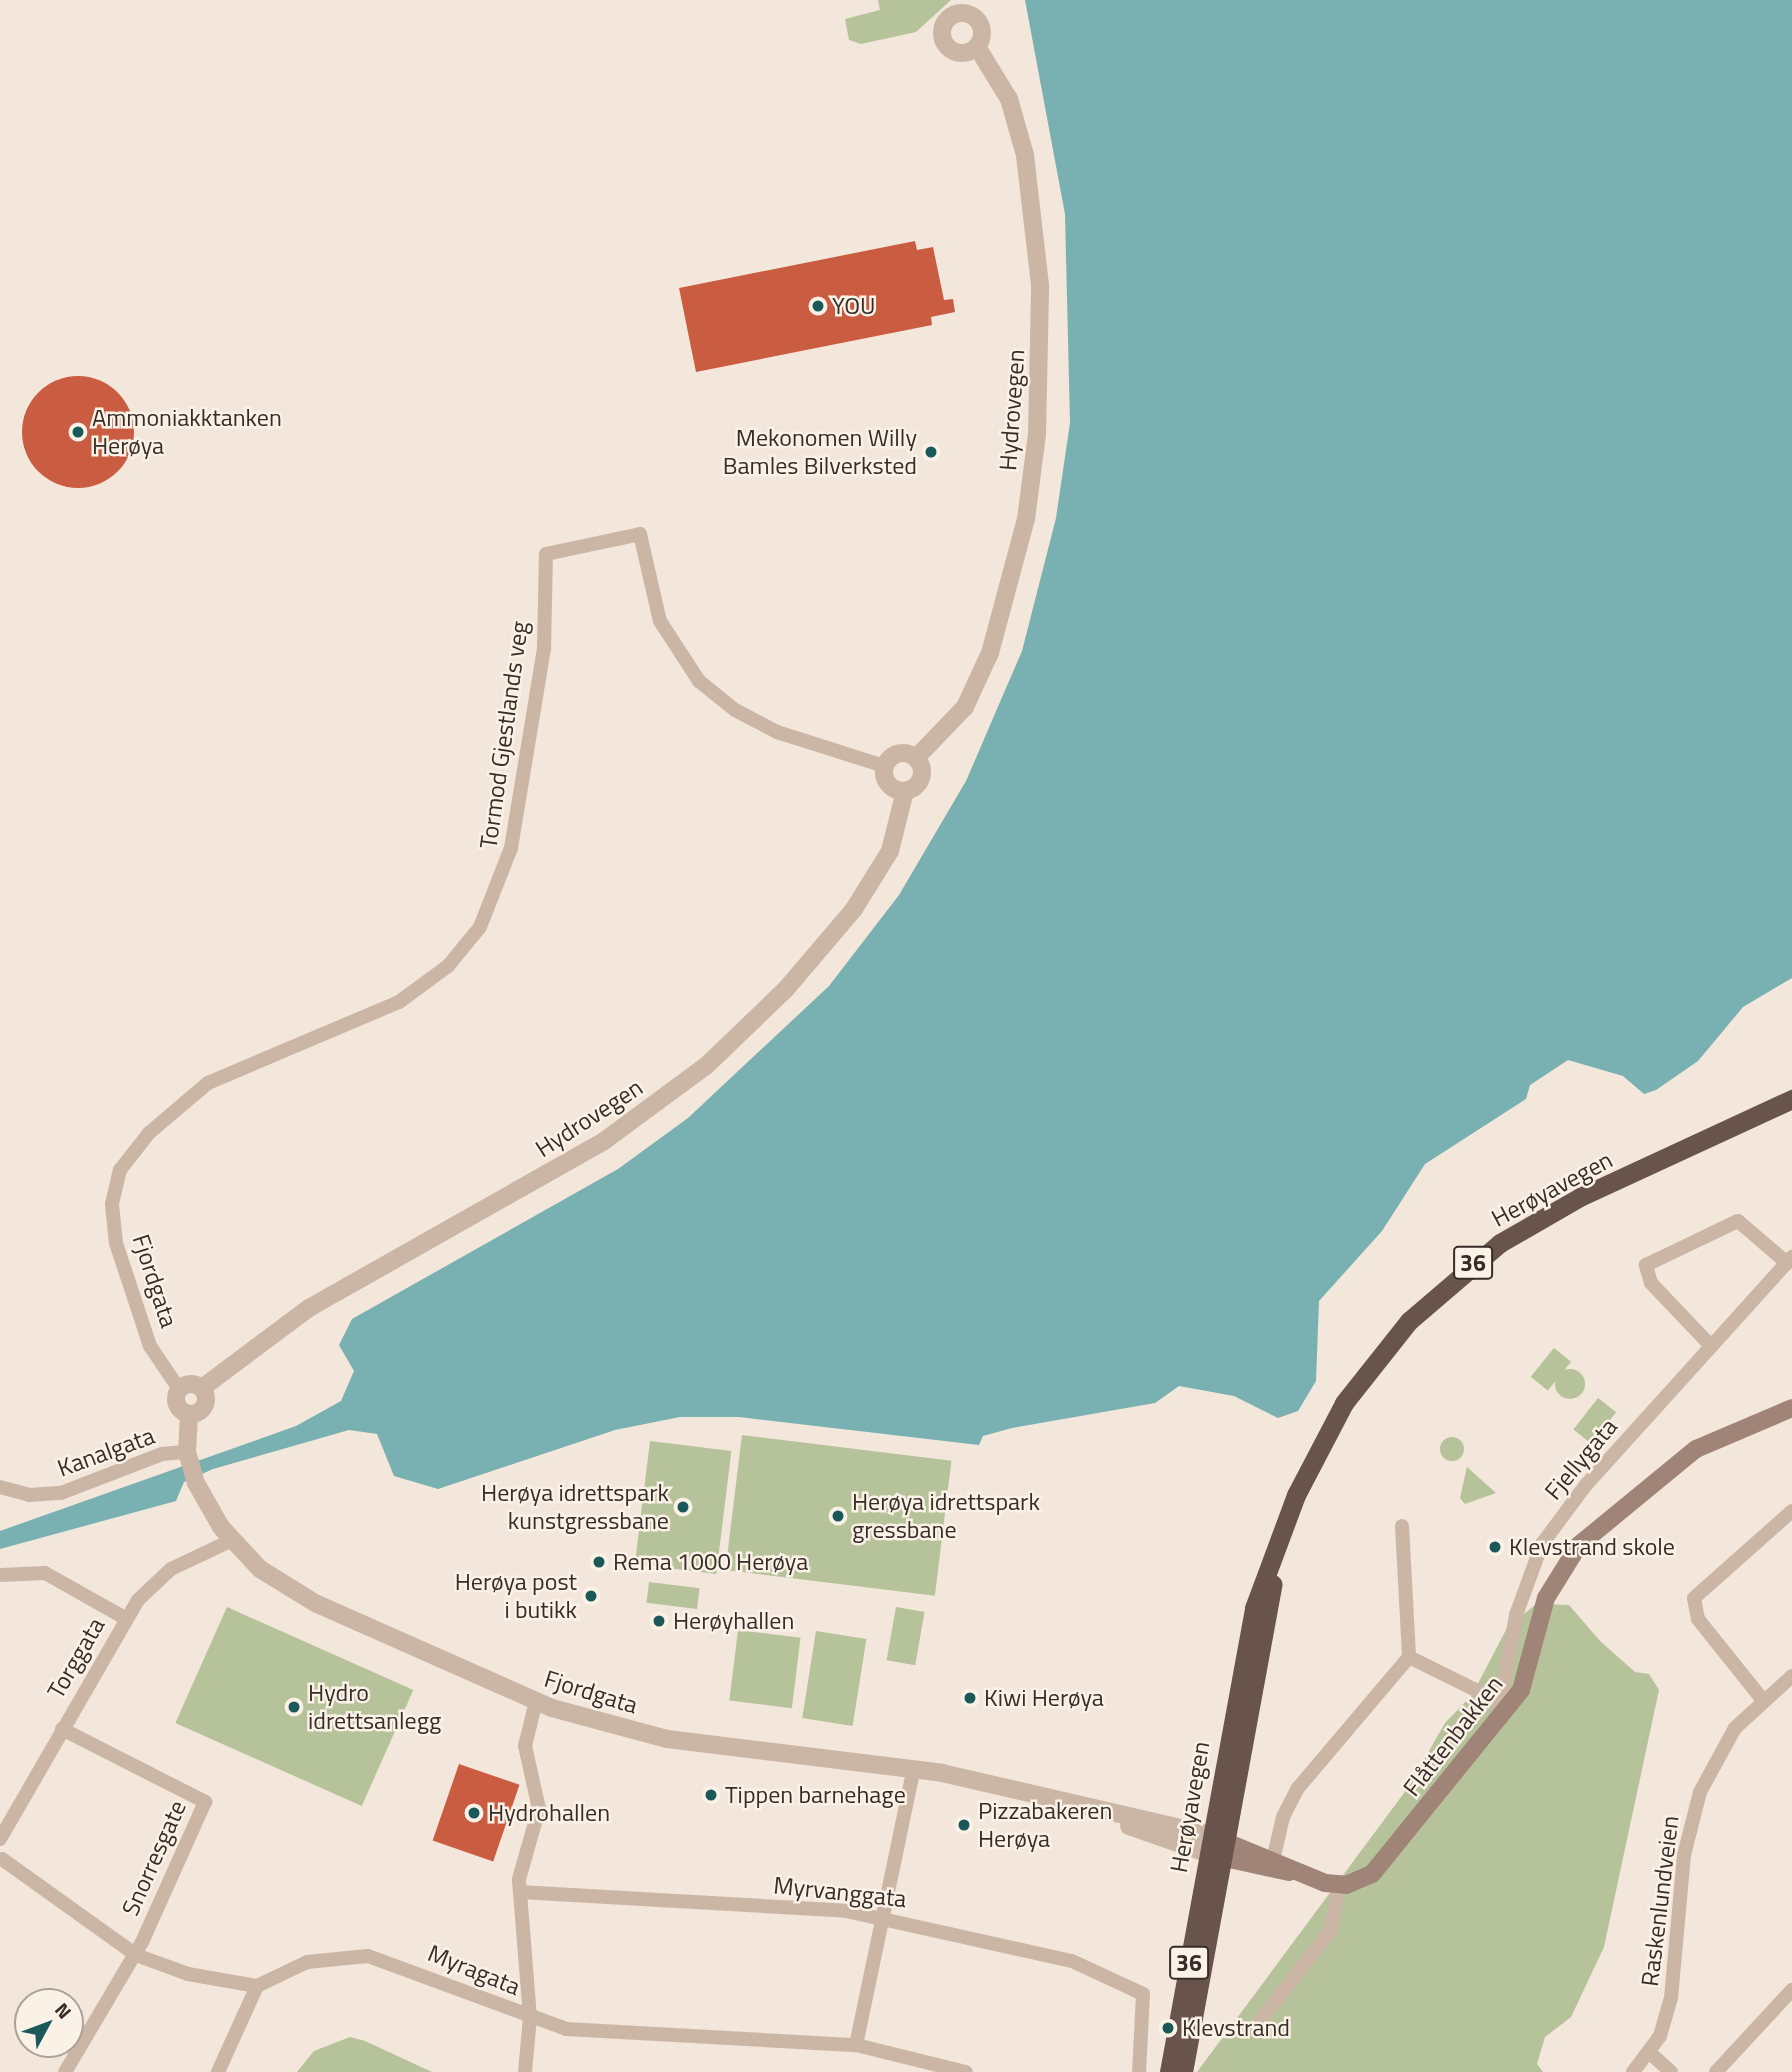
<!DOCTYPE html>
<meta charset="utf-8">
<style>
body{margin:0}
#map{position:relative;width:1792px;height:2072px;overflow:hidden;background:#f3e6db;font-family:"Titillium Web",sans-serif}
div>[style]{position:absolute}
.green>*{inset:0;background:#b6c29a;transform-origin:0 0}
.round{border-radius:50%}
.water>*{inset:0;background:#79b0b1}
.building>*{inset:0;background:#ca5d41;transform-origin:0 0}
.minor>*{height:14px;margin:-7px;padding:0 7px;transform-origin:7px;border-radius:7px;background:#cbb6a6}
.tertiary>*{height:18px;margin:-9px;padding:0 9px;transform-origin:9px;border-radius:9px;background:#cbb6a6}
.tertiary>.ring{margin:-9px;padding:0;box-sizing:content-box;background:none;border:18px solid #cbb6a6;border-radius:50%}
.secondary>*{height:18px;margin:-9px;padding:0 9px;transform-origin:9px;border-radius:9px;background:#9f8477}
.trunk>*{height:19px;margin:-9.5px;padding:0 9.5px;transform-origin:9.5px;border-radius:9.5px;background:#69544b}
.dots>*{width:19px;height:19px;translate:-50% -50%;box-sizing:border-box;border:4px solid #faf1e7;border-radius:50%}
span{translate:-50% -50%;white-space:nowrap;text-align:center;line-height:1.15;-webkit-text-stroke:5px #faf1e7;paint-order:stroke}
.shield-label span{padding:2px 5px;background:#faf1e7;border:2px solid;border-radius:5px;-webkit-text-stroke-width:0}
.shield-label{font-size:23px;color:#372c27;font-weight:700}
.poi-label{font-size:24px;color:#372c27}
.left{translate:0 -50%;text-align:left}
.right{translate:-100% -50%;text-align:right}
.street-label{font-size:24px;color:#372c27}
.north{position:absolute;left:14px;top:1988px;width:70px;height:70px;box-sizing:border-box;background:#faf1e7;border:2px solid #aca29a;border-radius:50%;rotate:49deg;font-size:19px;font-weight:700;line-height:28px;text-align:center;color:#372c27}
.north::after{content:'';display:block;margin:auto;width:24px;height:32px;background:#1b585a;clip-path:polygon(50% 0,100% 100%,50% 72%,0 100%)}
</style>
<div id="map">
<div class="green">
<i style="clip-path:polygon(878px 0,951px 0,916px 32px,861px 44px,849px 40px,845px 19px,880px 10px)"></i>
<i style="left:1554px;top:1348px;width:22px;height:37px;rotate:39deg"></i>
<i class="round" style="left:1555px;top:1369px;width:30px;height:30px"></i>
<i style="left:1598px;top:1398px;width:23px;height:40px;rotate:38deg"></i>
<i style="left:742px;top:1435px;width:211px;height:136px;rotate:7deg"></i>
<i class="round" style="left:1440px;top:1437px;width:24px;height:24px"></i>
<i style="left:650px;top:1441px;width:82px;height:124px;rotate:7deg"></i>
<i style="clip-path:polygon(1467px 1467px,1496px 1493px,1465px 1504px,1460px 1498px)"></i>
<i style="left:649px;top:1582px;width:51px;height:21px;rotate:7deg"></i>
<i style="clip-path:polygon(1536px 1604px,1569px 1605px,1600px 1641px,1635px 1672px,1649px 1674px,1659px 1690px,1604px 1947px,1571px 2017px,1545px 2037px,1537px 2064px,1543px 2072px,1197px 2072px,1407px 1789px,1445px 1723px,1472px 1695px,1507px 1628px)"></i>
<i style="left:227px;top:1607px;width:204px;height:127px;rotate:24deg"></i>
<i style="left:896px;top:1607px;width:29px;height:54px;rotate:10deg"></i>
<i style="left:738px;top:1630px;width:63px;height:71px;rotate:7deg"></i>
<i style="left:816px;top:1631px;width:51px;height:88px;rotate:9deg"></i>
<i style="clip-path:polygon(350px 2037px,365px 2041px,432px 2072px,297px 2072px,314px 2051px)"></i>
</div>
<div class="water">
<i style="clip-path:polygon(1025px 0,1792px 0,1792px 978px,1743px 1007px,1698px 1061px,1656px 1090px,1644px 1094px,1623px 1076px,1568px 1060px,1530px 1085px,1526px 1099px,1425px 1164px,1382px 1231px,1319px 1301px,1316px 1381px,1298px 1411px,1278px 1418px,1234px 1396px,1179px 1386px,1155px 1403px,1012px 1428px,983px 1436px,979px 1445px,739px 1417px,680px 1417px,615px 1430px,438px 1489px,394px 1476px,377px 1434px,349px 1430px,213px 1469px,184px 1482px,176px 1501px,0 1549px,0 1531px,296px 1426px,341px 1401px,354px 1371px,339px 1345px,352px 1319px,618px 1169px,688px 1118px,829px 986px,899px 895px,966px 781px,1022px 651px,1056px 518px,1070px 423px,1065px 214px)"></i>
</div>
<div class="building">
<i style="clip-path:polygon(915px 241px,917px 250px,933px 247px,944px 300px,953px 299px,955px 312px,931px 317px,932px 325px,696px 372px,679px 288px)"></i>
<i class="round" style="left:22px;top:376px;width:112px;height:112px"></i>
<i style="left:459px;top:1764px;width:64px;height:81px;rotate:19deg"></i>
</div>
<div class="minor">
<i style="left:1711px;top:1346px;width:87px;rotate:-133.6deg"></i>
<i style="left:1651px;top:1283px;width:19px;rotate:-106deg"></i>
<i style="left:1646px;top:1265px;width:102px;rotate:-25.6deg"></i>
<i style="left:1738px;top:1221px;width:65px;rotate:40.6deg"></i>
<i style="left:179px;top:1389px;width:52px;rotate:-124deg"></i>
<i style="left:150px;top:1346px;width:108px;rotate:-108.3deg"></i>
<i style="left:116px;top:1243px;width:39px;rotate:-96deg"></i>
<i style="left:112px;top:1204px;width:35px;rotate:-77deg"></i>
<i style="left:120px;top:1170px;width:47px;rotate:-51.9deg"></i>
<i style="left:149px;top:1133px;width:77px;rotate:-40.3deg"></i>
<i style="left:208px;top:1083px;width:207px;rotate:-23deg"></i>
<i style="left:399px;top:1002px;width:61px;rotate:-36.3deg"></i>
<i style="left:448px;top:966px;width:50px;rotate:-50.6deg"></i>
<i style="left:480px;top:927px;width:85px;rotate:-68.6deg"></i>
<i style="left:511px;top:848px;width:203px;rotate:-80.6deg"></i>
<i style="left:544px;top:648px;width:94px;rotate:-88.8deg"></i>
<i style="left:546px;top:554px;width:96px;rotate:-12deg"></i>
<i style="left:640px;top:534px;width:89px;rotate:77.1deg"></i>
<i style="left:660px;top:621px;width:72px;rotate:57deg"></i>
<i style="left:699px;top:681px;width:46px;rotate:38.9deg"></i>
<i style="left:735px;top:710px;width:47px;rotate:27.6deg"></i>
<i style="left:777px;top:732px;width:112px;rotate:17.6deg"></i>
<i style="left:0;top:1487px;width:30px;rotate:15deg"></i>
<i style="left:29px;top:1495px;width:32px;rotate:-4deg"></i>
<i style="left:61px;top:1493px;width:108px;rotate:-21.1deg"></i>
<i style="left:162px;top:1454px;width:25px;rotate:-5deg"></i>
<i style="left:1402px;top:1526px;width:131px;rotate:86.9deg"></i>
<i style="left:1409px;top:1657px;width:102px;rotate:26.3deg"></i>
<i style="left:0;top:1575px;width:45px;rotate:-2.5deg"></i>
<i style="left:45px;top:1573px;width:92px;rotate:29.4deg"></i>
<i style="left:1762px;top:1699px;width:102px;rotate:-128.7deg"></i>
<i style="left:1698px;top:1619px;width:21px;rotate:-101deg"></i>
<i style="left:1694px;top:1598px;width:131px;rotate:-41.6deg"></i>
<i style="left:1497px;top:1719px;width:106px;rotate:-79.6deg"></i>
<i style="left:1516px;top:1615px;width:76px;rotate:-69.9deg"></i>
<i style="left:1542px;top:1544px;width:72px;rotate:-53.4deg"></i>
<i style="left:1585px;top:1486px;width:309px;rotate:-47.9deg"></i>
<i style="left:62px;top:1729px;width:161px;rotate:27deg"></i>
<i style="left:205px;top:1802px;width:154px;rotate:114.2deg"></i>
<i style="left:142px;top:1942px;width:151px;rotate:120.6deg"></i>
<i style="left:0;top:1839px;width:276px;rotate:-60deg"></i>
<i style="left:138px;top:1600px;width:45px;rotate:-43.2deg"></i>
<i style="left:171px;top:1569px;width:68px;rotate:-25.4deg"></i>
<i style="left:2px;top:1859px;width:165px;rotate:35.6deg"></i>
<i style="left:136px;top:1955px;width:55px;rotate:20.1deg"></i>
<i style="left:188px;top:1974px;width:70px;rotate:9.9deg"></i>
<i style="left:257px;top:1986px;width:55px;rotate:-25.6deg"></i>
<i style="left:307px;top:1962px;width:61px;rotate:-5.6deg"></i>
<i style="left:368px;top:1956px;width:211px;rotate:20.2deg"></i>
<i style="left:566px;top:2029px;width:290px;rotate:3.2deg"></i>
<i style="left:856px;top:2045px;width:113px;rotate:13.8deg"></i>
<i style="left:1271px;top:1869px;width:53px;rotate:-77deg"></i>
<i style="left:1283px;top:1817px;width:33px;rotate:-63deg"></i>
<i style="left:1298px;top:1788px;width:172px;rotate:-49.7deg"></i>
<i style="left:520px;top:1892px;width:327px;rotate:3.3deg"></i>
<i style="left:846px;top:1911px;width:231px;rotate:12.5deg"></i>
<i style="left:1072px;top:1961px;width:78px;rotate:24.9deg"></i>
<i style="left:1143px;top:1994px;width:78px;rotate:92.9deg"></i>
<i style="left:1257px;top:2025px;width:120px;rotate:-52.1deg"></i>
<i style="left:1331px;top:1930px;width:46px;rotate:-79.9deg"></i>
<i style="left:856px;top:2045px;width:283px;rotate:-78.2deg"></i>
<i style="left:1650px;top:2053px;width:28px;rotate:42deg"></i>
<i style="left:218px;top:2072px;width:94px;rotate:-65.6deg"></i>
<i style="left:525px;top:2072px;width:55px;rotate:-84.8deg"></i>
<i style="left:530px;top:2017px;width:138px;rotate:-94.6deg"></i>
<i style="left:519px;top:1879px;width:73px;rotate:-74.1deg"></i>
<i style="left:539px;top:1809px;width:65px;rotate:-102.5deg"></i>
<i style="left:525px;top:1746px;width:46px;rotate:-76.3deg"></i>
<i style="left:1633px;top:2072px;width:45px;rotate:-53.1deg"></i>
<i style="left:1660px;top:2036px;width:40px;rotate:-74deg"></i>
<i style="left:1671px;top:1998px;width:144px;rotate:-84.8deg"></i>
<i style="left:1684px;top:1855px;width:65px;rotate:-75.7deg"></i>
<i style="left:1700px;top:1792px;width:73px;rotate:-61.3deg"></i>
<i style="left:1735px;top:1728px;width:77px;rotate:-42.4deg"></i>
<i style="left:1716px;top:2072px;width:112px;rotate:-47.2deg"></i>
</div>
<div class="tertiary">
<i class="ring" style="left:942px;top:13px;width:22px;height:22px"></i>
<i class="ring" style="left:884px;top:753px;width:20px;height:20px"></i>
<i style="left:916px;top:758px;width:71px;rotate:-46.1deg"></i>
<i style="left:965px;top:707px;width:60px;rotate:-65.2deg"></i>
<i style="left:990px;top:653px;width:139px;rotate:-75deg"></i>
<i style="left:1026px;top:519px;width:86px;rotate:-82.6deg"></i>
<i style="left:1037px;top:434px;width:149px;rotate:-88.8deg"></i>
<i style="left:1040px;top:285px;width:131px;rotate:-96.6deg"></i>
<i style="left:1025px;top:155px;width:58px;rotate:-105.9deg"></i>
<i style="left:1009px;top:99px;width:61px;rotate:-121.6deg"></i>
<i class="ring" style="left:176px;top:1384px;width:12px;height:12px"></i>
<i style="left:202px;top:1388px;width:134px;rotate:-36.8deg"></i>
<i style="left:309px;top:1308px;width:339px;rotate:-29.5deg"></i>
<i style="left:604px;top:1141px;width:128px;rotate:-36.4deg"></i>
<i style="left:707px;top:1065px;width:110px;rotate:-43.9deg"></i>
<i style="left:786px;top:989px;width:105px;rotate:-49.6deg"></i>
<i style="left:854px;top:909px;width:68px;rotate:-58.2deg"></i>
<i style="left:890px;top:851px;width:62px;rotate:-76deg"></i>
<i style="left:189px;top:1414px;width:38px;rotate:93deg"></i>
<i style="left:187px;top:1452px;width:32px;rotate:74deg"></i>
<i style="left:196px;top:1483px;width:51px;rotate:60.4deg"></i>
<i style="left:221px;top:1527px;width:57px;rotate:47.1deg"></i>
<i style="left:260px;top:1569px;width:65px;rotate:31.7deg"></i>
<i style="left:315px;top:1603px;width:259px;rotate:23.9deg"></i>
<i style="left:552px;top:1708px;width:119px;rotate:15.1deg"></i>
<i style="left:667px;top:1739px;width:277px;rotate:7deg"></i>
<i style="left:942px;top:1773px;width:275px;rotate:13deg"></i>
<i style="left:1129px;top:1826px;width:82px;rotate:19.3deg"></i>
</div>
<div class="secondary">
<i style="left:1214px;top:1837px;width:120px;rotate:22.5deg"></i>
<i style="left:1325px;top:1883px;width:21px;rotate:5deg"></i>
<i style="left:1346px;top:1885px;width:28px;rotate:-23deg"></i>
<i style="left:1372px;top:1874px;width:237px;rotate:-51deg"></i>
<i style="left:1521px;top:1690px;width:95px;rotate:-74.8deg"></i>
<i style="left:1546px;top:1598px;width:62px;rotate:-58.1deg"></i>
<i style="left:1579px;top:1545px;width:151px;rotate:-39.4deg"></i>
<i style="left:1696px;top:1449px;width:104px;rotate:-23.1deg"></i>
<i style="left:1211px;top:1855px;width:80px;rotate:12.3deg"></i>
</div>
<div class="trunk">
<i style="left:1169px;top:2072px;width:472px;rotate:-79.6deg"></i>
<i style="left:1254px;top:1608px;width:121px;rotate:-69.6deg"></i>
<i style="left:1296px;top:1495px;width:104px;rotate:-62.4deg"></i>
<i style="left:1344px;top:1403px;width:105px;rotate:-51.6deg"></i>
<i style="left:1409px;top:1321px;width:120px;rotate:-40.6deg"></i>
<i style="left:1500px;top:1243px;width:92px;rotate:-29.9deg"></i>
<i style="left:1580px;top:1197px;width:234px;rotate:-24.8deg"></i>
<i style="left:1183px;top:2072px;width:496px;rotate:-79.6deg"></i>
</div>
<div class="dots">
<i style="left:818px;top:306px;background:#1b585a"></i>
<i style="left:78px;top:432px;background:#1b585a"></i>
<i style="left:931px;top:452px;background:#1b585a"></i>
<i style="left:683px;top:1507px;background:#1b585a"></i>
<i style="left:838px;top:1516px;background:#1b585a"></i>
<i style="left:1495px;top:1547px;background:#1b585a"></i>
<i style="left:599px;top:1562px;background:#1b585a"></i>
<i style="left:591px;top:1596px;background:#1b585a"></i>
<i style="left:659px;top:1621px;background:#1b585a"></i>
<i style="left:970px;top:1698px;background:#1b585a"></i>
<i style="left:294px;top:1707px;background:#1b585a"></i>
<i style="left:711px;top:1795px;background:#1b585a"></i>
<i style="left:474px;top:1813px;background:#1b585a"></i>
<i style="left:964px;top:1825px;background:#1b585a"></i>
<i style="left:1168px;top:2028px;background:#1b585a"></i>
</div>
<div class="shield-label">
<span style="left:1473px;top:1263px">36</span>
<span style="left:1189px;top:1963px">36</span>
</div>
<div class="poi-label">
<span class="left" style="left:832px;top:306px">YOU</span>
<span class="left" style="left:92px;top:432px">Ammoniakktanken<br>Herøya</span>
<span class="right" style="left:917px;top:452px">Mekonomen Willy<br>Bamles Bilverksted</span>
<span class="right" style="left:669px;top:1507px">Herøya idrettspark<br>kunstgressbane</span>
<span class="left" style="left:852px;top:1516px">Herøya idrettspark<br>gressbane</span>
<span class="left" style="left:1509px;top:1547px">Klevstrand skole</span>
<span class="left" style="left:613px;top:1562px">Rema 1000 Herøya</span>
<span class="right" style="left:577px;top:1596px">Herøya post<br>i butikk</span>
<span class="left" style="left:673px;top:1621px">Herøyhallen</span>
<span class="left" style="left:308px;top:1707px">Hydro<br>idrettsanlegg</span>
<span class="left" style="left:984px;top:1698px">Kiwi Herøya</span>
<span class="left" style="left:725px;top:1795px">Tippen barnehage</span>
<span class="left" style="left:978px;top:1825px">Pizzabakeren<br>Herøya</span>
<span class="left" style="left:488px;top:1813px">Hydrohallen</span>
<span class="left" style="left:1182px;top:2028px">Klevstrand</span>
</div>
<div class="street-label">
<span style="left:1012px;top:410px;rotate:-86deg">Hydrovegen</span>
<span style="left:504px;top:735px;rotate:-82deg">Tormod Gjestlands veg</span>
<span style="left:589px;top:1118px;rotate:-33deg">Hydrovegen</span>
<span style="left:1552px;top:1189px;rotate:-28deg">Herøyavegen</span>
<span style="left:155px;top:1281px;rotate:72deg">Fjordgata</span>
<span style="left:106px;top:1452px;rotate:-20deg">Kanalgata</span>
<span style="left:1581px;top:1459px;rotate:-50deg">Fjellygata</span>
<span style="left:76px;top:1658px;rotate:-60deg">Torggata</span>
<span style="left:591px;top:1692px;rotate:17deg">Fjordgata</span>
<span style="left:1453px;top:1736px;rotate:-52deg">Flåttenbakken</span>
<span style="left:1190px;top:1807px;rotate:-80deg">Herøyavegen</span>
<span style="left:154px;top:1858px;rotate:-66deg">Snorresgate</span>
<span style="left:840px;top:1892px;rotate:6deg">Myrvanggata</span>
<span style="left:1660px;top:1901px;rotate:-83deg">Raskenlundveien</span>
<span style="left:474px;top:1970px;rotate:22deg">Myragata</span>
</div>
<div class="north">N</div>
</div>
